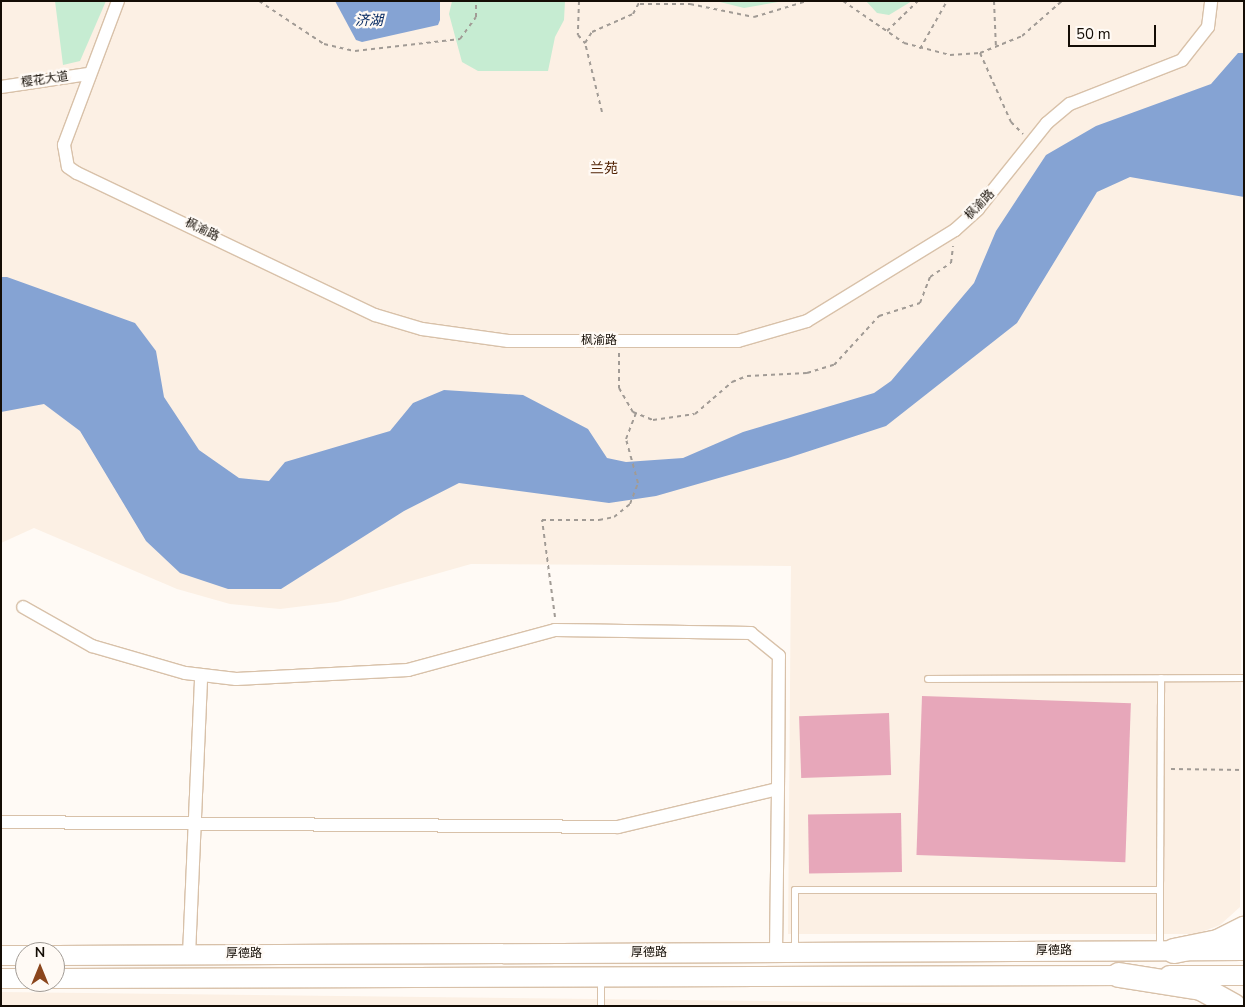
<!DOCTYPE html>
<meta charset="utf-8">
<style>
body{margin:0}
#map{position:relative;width:1245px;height:1007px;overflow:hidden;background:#fffaf5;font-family:"Nunito Sans","Noto Sans SC",sans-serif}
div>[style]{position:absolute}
.built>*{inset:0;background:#fcf0e4}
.green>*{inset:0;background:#c6ecd2}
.water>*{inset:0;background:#85a3d3}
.building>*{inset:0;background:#e7a7ba;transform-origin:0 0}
.path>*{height:2px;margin-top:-1px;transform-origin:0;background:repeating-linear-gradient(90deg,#a19b95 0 4px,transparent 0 8px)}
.roads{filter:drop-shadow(1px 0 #d8c1a9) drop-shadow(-1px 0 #d8c1a9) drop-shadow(0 1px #d8c1a9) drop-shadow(0 -1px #d8c1a9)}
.lane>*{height:6px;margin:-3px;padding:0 3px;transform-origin:3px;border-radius:3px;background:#fff}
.street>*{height:12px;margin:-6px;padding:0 6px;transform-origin:6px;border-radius:6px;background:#fff}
.secondary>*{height:19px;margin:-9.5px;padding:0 9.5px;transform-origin:9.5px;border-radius:9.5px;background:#fff}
.highway>*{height:24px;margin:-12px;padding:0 12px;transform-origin:12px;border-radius:12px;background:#fff}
span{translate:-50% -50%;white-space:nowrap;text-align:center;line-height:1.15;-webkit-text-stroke:4.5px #fffaf5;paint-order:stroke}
.street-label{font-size:12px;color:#140d05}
.water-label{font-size:14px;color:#062961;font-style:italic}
.neighbourhood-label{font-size:14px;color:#522305}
.frame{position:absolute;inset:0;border:2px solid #140d05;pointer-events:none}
.north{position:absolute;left:15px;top:942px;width:50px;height:50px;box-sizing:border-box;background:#fffaf5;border:1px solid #a19b95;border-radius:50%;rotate:0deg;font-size:14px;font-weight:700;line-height:20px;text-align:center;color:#140d05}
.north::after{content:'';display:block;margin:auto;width:18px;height:22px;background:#8b461d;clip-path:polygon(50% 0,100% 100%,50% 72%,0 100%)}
.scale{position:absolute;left:1068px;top:25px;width:88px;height:22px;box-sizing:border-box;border:2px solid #140d05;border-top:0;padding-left:6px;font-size:15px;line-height:18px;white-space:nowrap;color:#140d05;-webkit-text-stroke:4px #fffaf5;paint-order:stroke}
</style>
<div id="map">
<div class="built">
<i style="clip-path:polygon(1px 1px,1244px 1px,1240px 907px,1220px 925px,1196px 934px,788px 934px,791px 566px,471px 564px,337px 602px,280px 609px,230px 604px,177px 589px,34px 528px,1px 543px)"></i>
<i style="clip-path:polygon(1px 992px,1006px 1004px,1125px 1006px,1px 1006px)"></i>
</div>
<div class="green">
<i style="clip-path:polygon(55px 1px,106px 1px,80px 61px,63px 65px)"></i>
<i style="clip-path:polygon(452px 1px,565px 1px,564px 20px,555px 37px,548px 71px,478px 71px,462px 62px,449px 14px)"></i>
<i style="clip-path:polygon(716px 1px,784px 1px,744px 8px)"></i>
<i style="clip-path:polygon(866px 1px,912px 1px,889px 15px,877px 13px)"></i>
</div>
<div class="water">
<i style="clip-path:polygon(335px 1px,440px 1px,440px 20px,438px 25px,362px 42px,356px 40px)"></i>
<i style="clip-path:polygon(1238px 53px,1244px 53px,1244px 197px,1130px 177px,1097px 192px,1017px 323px,886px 426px,788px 458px,656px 496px,609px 503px,459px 483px,404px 511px,281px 589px,228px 589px,180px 573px,146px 541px,80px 431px,44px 404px,1px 412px,1px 277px,7px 277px,135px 323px,156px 351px,164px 397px,199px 450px,239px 478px,269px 481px,285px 462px,390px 431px,413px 403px,444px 390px,523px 395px,588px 429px,607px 458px,626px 462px,683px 458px,743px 432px,874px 393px,891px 381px,974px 283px,996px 231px,1046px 155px,1096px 126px,1211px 84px)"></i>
</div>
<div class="building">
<i style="left:922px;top:696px;width:209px;height:159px;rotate:2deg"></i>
<i style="left:889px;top:713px;width:62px;height:90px;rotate:88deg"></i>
<i style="left:901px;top:813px;width:59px;height:93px;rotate:89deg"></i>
</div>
<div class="path">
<i style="left:259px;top:1px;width:78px;rotate:33.5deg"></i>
<i style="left:324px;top:44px;width:32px;rotate:13deg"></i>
<i style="left:355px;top:51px;width:106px;rotate:-6.5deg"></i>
<i style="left:460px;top:39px;width:27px;rotate:-54deg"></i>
<i style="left:476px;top:17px;width:16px;rotate:-90deg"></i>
<i style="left:579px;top:1px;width:34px;rotate:92deg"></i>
<i style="left:578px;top:35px;width:11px;rotate:49deg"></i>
<i style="left:843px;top:1px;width:74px;rotate:34.5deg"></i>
<i style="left:904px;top:43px;width:48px;rotate:14.6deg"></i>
<i style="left:950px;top:55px;width:30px;rotate:-4deg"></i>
<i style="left:980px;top:53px;width:45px;rotate:-22deg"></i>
<i style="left:1022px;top:36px;width:53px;rotate:-41.2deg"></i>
<i style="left:994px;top:1px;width:48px;rotate:87.6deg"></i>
<i style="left:640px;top:4px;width:50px"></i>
<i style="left:690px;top:4px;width:65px;rotate:11.5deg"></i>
<i style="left:754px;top:17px;width:55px;rotate:-16.8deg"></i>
<i style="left:887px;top:31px;width:43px;rotate:-44.1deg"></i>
<i style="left:920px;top:49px;width:55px;rotate:-60.6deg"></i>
<i style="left:980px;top:53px;width:76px;rotate:65.8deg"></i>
<i style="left:1011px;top:122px;width:17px;rotate:45deg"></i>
<i style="left:602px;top:112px;width:71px;rotate:-103.8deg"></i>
<i style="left:585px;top:43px;width:13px;rotate:-58deg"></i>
<i style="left:592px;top:32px;width:45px;rotate:-23.7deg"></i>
<i style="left:633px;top:14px;width:15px;rotate:-62deg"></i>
<i style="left:619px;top:353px;width:35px;rotate:90deg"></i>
<i style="left:619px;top:388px;width:28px;rotate:60deg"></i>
<i style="left:633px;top:412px;width:22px;rotate:22deg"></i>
<i style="left:653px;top:420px;width:42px;rotate:-8.1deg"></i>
<i style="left:695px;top:414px;width:49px;rotate:-40.9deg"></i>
<i style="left:732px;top:382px;width:16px;rotate:-22deg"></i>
<i style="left:747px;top:376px;width:60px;rotate:-2.9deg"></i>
<i style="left:807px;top:373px;width:28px;rotate:-17deg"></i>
<i style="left:834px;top:365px;width:67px;rotate:-47.4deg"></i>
<i style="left:879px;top:316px;width:43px;rotate:-17.6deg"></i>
<i style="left:920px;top:303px;width:28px;rotate:-69deg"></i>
<i style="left:930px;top:277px;width:25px;rotate:-34deg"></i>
<i style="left:951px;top:263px;width:17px;rotate:-83deg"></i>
<i style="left:555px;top:617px;width:98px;rotate:-97.6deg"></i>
<i style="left:542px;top:520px;width:57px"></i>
<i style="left:599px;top:520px;width:15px;rotate:-11deg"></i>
<i style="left:614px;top:517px;width:21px;rotate:-39deg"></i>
<i style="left:630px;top:504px;width:22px;rotate:-69deg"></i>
<i style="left:638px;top:483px;width:46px;rotate:-105.3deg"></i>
<i style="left:626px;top:439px;width:28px;rotate:-69deg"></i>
<i style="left:1171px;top:769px;width:73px;rotate:0.8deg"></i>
</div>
<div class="roads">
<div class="lane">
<i style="left:928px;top:679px;width:316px;rotate:-0.2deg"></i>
<i style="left:1160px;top:949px;width:59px;rotate:-90deg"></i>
<i style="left:795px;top:951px;width:61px;rotate:-90deg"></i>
<i style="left:795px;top:890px;width:365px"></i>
<i style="left:1160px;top:890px;width:212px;rotate:-89.7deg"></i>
<i style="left:601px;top:1006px;width:26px;rotate:-90deg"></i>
</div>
<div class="street">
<i style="left:118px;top:1px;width:154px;rotate:110.6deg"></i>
<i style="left:64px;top:145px;width:22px;rotate:80deg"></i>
<i style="left:68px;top:167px;width:11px;rotate:34deg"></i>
<i style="left:77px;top:173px;width:330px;rotate:25.5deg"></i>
<i style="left:375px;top:315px;width:49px;rotate:16.6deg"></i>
<i style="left:422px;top:329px;width:87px;rotate:7.9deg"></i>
<i style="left:508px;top:341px;width:230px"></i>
<i style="left:738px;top:341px;width:72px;rotate:-16.2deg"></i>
<i style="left:807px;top:321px;width:174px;rotate:-31.6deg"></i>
<i style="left:955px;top:230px;width:31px;rotate:-42deg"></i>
<i style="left:978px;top:209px;width:110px;rotate:-51.3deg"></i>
<i style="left:1047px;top:123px;width:30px;rotate:-40deg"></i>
<i style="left:1070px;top:104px;width:120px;rotate:-21.4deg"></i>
<i style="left:1182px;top:60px;width:42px;rotate:-51.8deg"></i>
<i style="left:1208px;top:27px;width:26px;rotate:-83deg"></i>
<i style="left:1px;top:87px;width:88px;rotate:-8.5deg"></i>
<i style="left:1px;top:822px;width:617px;rotate:0.46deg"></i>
<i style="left:618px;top:827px;width:164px;rotate:-13.4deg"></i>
<i style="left:778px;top:789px;width:133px;rotate:-89.6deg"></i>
<i style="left:779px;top:656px;width:36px;rotate:-141deg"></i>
<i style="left:751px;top:633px;width:196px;rotate:-179.1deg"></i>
<i style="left:555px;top:630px;width:152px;rotate:164.8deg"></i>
<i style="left:408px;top:670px;width:172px;rotate:177deg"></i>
<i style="left:236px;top:679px;width:51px;rotate:-173.3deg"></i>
<i style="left:185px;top:673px;width:97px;rotate:-163.8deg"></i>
<i style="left:92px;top:646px;width:79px;rotate:-150.5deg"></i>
<i style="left:776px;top:953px;width:164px;rotate:-89.3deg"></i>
<i style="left:189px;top:955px;width:280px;rotate:-87.5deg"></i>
</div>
<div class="secondary">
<i style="left:1px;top:955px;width:24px"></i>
<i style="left:55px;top:955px;width:1189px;rotate:-0.24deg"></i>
<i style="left:1169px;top:975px;width:75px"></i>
<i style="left:1px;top:978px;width:24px"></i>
<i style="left:55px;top:978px;width:1076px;rotate:-0.16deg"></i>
</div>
<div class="highway">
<i style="left:1174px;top:951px;width:45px;rotate:-11.6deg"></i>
<i style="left:1218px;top:942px;width:29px;rotate:-27deg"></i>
<i style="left:1119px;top:975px;width:83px;rotate:9deg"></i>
<i style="left:1201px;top:988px;width:37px;rotate:29deg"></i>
</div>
</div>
<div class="street-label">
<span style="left:45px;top:80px;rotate:-8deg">樱花大道</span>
<span style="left:980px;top:205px;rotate:-46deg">枫渝路</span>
<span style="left:202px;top:230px;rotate:26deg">枫渝路</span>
<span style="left:599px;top:341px">枫渝路</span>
<span style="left:1054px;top:951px">厚德路</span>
<span style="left:649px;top:953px">厚德路</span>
<span style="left:244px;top:954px">厚德路</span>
</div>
<div class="water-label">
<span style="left:369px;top:21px">济湖</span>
</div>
<div class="neighbourhood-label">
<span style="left:604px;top:169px">兰苑</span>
</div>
<div class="frame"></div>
<div class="north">N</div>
<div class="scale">50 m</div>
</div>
